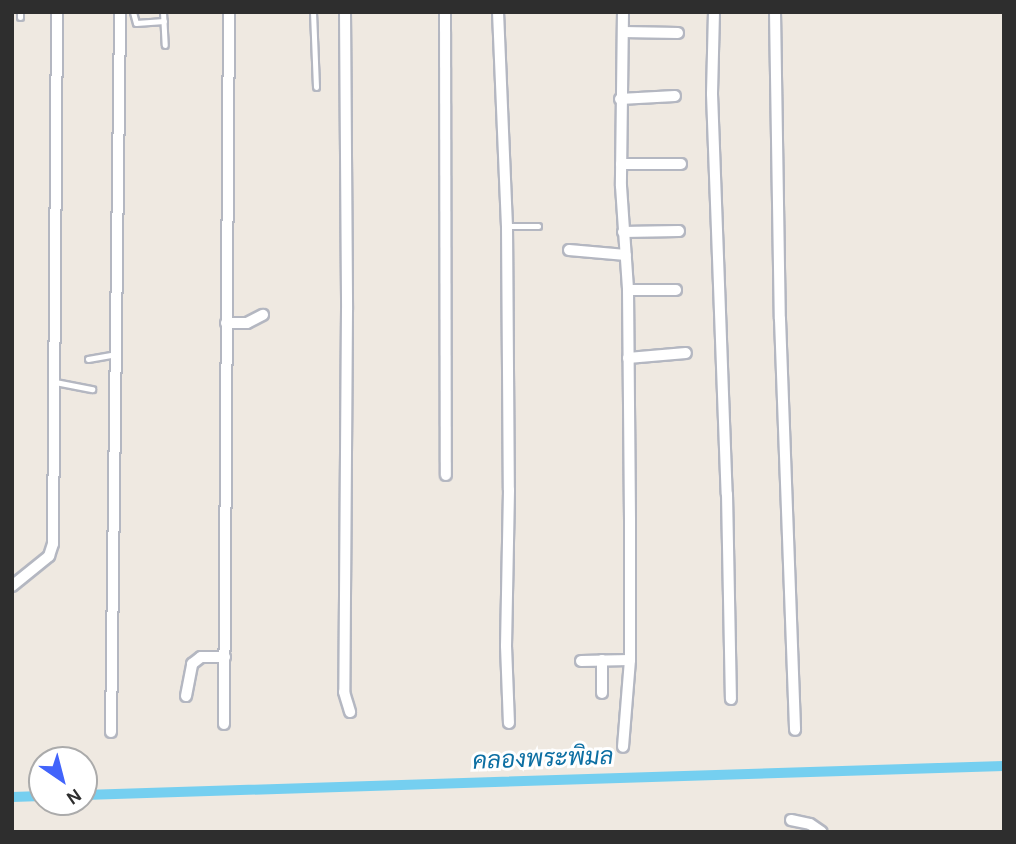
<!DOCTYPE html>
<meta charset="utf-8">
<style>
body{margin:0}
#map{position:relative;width:1016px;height:844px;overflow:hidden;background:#efe9e1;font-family:Karla,Sarabun,sans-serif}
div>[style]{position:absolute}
.canal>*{height:10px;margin:-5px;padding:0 5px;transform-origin:5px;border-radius:5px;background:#75cff0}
.roads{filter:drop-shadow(2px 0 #b4b7c1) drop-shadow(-2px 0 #b4b7c1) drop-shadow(0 2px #b4b7c1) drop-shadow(0 -2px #b4b7c1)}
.service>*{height:5px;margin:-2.5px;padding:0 2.5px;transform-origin:2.5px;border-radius:2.5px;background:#fff}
.minor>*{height:10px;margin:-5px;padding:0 5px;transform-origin:5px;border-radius:5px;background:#fff}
span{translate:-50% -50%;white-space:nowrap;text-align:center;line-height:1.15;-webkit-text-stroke:6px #fff;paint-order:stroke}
.water-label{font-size:24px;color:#0d6fa3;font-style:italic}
.frame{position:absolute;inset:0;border:14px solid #2e2e2e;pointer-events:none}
.north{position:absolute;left:28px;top:746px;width:70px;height:70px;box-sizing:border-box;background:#fff;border:2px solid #ababab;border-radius:50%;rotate:145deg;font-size:19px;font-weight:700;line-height:28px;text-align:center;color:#2e2e2e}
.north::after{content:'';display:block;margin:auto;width:24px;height:32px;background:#4264fb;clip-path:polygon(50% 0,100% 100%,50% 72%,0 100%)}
</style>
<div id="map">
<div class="canal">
<i style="left:84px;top:795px;width:920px;rotate:-1.81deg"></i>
<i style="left:12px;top:797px;width:30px;rotate:-2deg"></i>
</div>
<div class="roads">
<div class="service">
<i style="left:133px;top:12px;width:11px;rotate:75deg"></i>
<i style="left:136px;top:23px;width:28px;rotate:-4deg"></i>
<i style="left:163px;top:12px;width:33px;rotate:87deg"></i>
<i style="left:313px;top:12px;width:75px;rotate:87.7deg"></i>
<i style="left:20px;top:17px;width:5px;rotate:-90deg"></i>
<i style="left:507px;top:226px;width:31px"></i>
<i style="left:88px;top:359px;width:29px;rotate:-10deg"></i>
<i style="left:55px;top:382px;width:38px;rotate:11deg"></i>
</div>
<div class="minor">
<i style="left:345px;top:12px;width:298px;rotate:89.6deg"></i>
<i style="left:347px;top:310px;width:382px;rotate:90.4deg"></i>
<i style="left:344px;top:692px;width:21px;rotate:73deg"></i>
<i style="left:445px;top:12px;width:463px;rotate:89.9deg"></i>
<i style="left:498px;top:12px;width:214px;rotate:87.6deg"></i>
<i style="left:507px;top:226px;width:264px;rotate:89.6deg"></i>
<i style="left:509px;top:490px;width:156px;rotate:91.1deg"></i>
<i style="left:506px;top:646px;width:77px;rotate:87.8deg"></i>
<i style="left:623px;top:12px;width:174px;rotate:90.7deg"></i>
<i style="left:621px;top:186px;width:104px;rotate:86.1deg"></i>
<i style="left:628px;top:290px;width:230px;rotate:89.5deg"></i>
<i style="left:630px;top:520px;width:140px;rotate:90deg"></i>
<i style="left:630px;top:660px;width:87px;rotate:94.6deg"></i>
<i style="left:714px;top:12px;width:82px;rotate:91.4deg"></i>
<i style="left:712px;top:94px;width:400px;rotate:87.9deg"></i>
<i style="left:727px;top:494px;width:205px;rotate:88.9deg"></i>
<i style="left:775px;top:12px;width:307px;rotate:89.1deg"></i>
<i style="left:780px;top:319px;width:411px;rotate:87.9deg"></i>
<i style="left:623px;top:32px;width:55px;rotate:1deg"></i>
<i style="left:620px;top:99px;width:55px;rotate:-3.1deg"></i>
<i style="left:621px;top:164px;width:60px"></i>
<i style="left:623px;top:232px;width:56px;rotate:-1deg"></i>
<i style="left:569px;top:250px;width:57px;rotate:5deg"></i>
<i style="left:628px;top:290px;width:48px"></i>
<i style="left:226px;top:323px;width:21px"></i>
<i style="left:247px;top:323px;width:18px;rotate:-27deg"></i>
<i style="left:628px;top:358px;width:58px;rotate:-4.9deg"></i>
<i style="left:12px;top:586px;width:48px;rotate:-39deg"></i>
<i style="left:49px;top:556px;width:13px;rotate:-72deg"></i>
<i style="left:53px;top:544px;width:532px;rotate:-89.57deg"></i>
<i style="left:581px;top:661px;width:49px;rotate:-1.2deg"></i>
<i style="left:602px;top:693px;width:33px;rotate:-90deg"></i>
<i style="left:186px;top:696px;width:33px;rotate:-79deg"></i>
<i style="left:192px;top:664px;width:11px;rotate:-38deg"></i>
<i style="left:201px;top:657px;width:24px"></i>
<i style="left:224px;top:724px;width:712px;rotate:-89.6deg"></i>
<i style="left:111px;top:732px;width:720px;rotate:-89.28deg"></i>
<i style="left:791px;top:820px;width:19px;rotate:12deg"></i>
<i style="left:810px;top:824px;width:14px;rotate:34deg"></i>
</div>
</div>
<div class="water-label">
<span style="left:543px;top:759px;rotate:-2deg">คลองพระพิมล</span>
</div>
<div class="frame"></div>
<div class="north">N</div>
</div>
